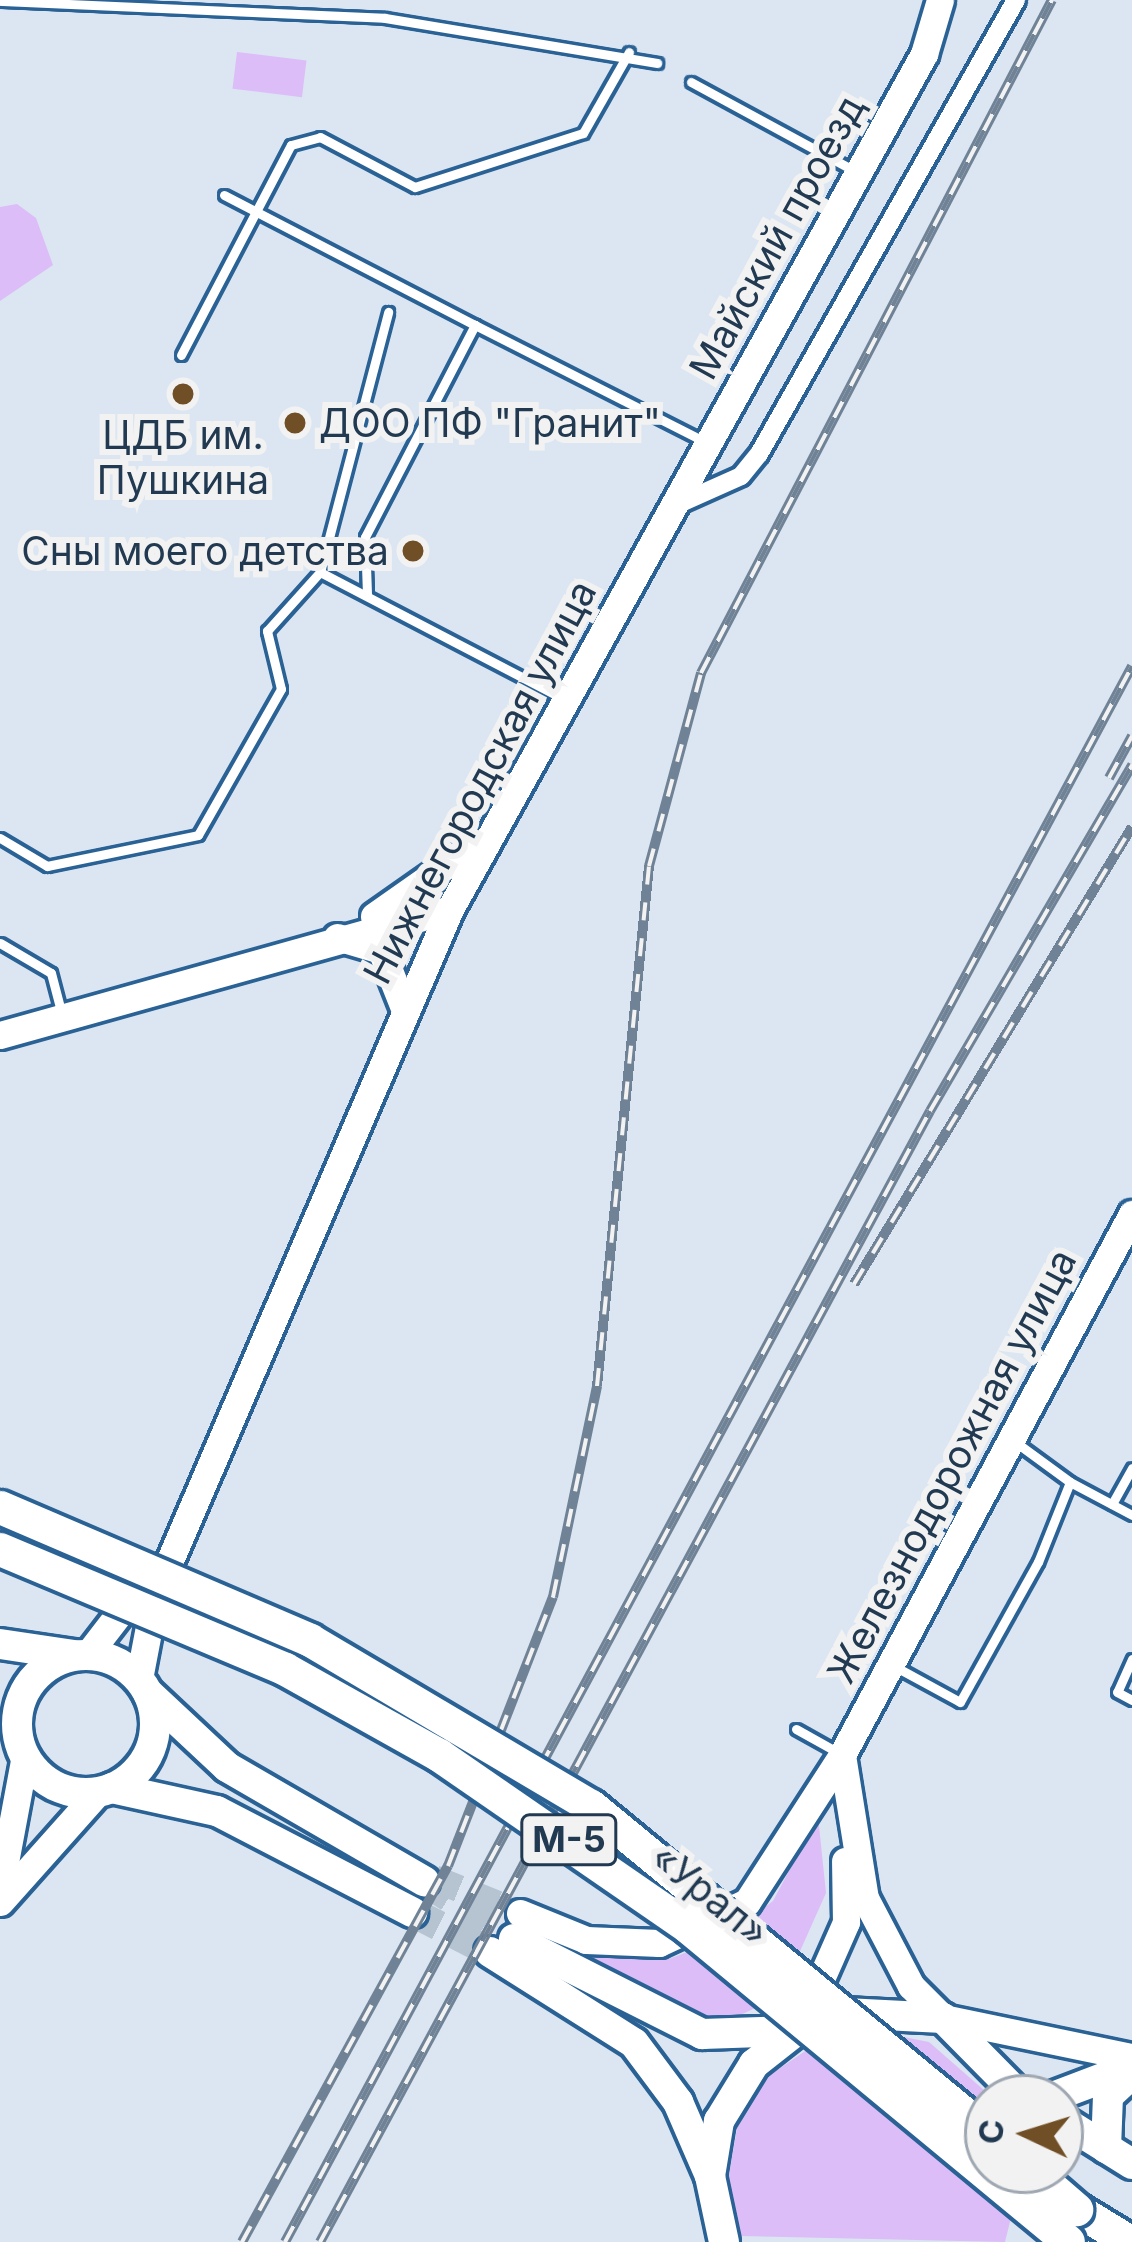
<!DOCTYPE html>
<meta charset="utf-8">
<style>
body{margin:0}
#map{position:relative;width:1132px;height:2242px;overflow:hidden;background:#dbe6f2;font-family:Inter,sans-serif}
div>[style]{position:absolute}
.green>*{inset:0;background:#dcbdf7;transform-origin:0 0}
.secondary-tunnel>*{height:27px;margin-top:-13.5px;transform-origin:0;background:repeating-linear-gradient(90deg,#b6c4d2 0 27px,transparent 0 41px)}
.primary-tunnel>*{height:30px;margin-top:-15px;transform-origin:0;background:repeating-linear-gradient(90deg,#b6c4d2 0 30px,transparent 0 45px)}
.roads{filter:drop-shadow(3px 0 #2a6295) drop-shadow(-3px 0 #2a6295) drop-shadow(0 3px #2a6295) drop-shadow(0 -3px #2a6295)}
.lane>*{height:9px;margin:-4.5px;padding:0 4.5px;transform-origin:4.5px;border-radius:4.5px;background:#fff}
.street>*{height:18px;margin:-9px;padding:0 9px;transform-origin:9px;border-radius:9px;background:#fff}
.secondary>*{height:27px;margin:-13.5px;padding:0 13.5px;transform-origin:13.5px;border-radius:13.5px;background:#fff}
.primary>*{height:30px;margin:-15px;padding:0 15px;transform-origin:15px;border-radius:15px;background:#fff}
.primary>.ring{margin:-15px;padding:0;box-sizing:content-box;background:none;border:30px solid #fff;border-radius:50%}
.highway>*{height:33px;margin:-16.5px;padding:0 16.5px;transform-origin:16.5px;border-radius:16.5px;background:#fff}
.rail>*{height:10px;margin-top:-5px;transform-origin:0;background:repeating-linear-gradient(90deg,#f2f2f2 0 18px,#708295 0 36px);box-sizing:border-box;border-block:3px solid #708295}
.bridges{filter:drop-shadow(3px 0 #2a6295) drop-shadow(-3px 0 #2a6295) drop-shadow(0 3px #2a6295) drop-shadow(0 -3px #2a6295)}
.highway-bridge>*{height:33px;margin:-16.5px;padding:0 16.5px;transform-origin:16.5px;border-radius:16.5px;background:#fff}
.dots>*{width:33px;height:33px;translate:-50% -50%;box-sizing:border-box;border:6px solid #f2f2f2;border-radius:50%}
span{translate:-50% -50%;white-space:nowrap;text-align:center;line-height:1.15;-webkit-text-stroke:12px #f2f2f2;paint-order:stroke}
.shield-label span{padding:3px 9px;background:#f2f2f2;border:3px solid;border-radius:9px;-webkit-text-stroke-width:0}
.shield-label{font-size:36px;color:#223a51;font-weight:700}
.street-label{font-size:39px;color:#223a51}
.poi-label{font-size:39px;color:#223a51}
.left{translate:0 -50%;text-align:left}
.right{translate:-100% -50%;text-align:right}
.north{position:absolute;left:964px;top:2074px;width:120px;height:120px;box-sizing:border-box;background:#f2f2f2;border:3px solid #9fa8b2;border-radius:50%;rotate:274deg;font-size:33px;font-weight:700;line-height:48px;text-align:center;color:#223a51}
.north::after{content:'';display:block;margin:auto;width:42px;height:54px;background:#704e26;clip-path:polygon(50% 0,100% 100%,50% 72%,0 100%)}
</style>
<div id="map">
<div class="green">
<i style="left:237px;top:52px;width:70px;height:37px;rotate:7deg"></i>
<i style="clip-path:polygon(17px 204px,36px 218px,53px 265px,0 301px,0 207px)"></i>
<i style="clip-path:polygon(818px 1816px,826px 1893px,780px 1996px,730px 2020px,674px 2012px,565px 1950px,669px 1959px,724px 1938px,773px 1901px)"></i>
<i style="clip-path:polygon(873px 2031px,929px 2042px,993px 2098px,988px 2170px,1021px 2177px,1005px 2242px,739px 2236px,728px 2180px,738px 2123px,770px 2075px,817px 2043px)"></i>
</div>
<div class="secondary-tunnel">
<i style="left:434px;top:1878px;width:93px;rotate:22.1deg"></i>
</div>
<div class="primary-tunnel">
<i style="left:424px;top:1881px;width:107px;rotate:32.8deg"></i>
<i style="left:412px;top:1912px;width:88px;rotate:27.1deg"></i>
</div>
<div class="roads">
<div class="lane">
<i style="left:0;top:1px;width:385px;rotate:2.5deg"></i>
<i style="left:385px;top:18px;width:276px;rotate:9.4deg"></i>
<i style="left:691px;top:82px;width:184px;rotate:28.5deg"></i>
<i style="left:224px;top:195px;width:283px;rotate:27.4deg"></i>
<i style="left:181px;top:355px;width:237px;rotate:-62.4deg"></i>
<i style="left:291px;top:145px;width:30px;rotate:-15deg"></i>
<i style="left:320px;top:137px;width:107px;rotate:27.8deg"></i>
<i style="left:415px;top:187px;width:176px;rotate:-17.8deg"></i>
<i style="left:583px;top:133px;width:93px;rotate:-60.4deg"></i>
<i style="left:320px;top:572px;width:269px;rotate:-75.3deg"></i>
<i style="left:367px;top:594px;width:57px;rotate:-92deg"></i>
<i style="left:365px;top:537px;width:239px;rotate:-62.6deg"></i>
<i style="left:475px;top:325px;width:254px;rotate:26.9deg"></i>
<i style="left:0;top:838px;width:55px;rotate:30.8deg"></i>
<i style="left:47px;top:866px;width:154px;rotate:-11.6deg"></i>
<i style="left:198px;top:835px;width:168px;rotate:-60.4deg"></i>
<i style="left:281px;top:689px;width:60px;rotate:-103.6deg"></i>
<i style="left:267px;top:631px;width:79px;rotate:-48.1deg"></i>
<i style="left:320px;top:572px;width:275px;rotate:27.5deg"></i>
<i style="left:0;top:943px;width:59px;rotate:30.5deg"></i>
<i style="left:51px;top:973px;width:43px;rotate:75.3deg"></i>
<i style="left:1070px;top:1482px;width:70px;rotate:28deg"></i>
<i style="left:1112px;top:1504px;width:41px;rotate:-60.9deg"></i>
<i style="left:1132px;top:1659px;width:36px;rotate:114deg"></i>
<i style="left:1117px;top:1692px;width:17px;rotate:28deg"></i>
<i style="left:894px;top:1666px;width:75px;rotate:28.6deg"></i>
<i style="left:960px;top:1702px;width:160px;rotate:-60.9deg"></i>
<i style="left:1038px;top:1562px;width:86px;rotate:-68.2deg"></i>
<i style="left:1070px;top:1482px;width:69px;rotate:-143.8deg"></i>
<i style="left:796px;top:1729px;width:49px;rotate:29.2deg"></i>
</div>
<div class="street">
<i style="left:674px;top:506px;width:73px;rotate:-24.1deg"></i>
<i style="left:741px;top:476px;width:28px;rotate:-51deg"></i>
<i style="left:759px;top:454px;width:522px;rotate:-60.49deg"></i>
</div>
<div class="secondary">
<i style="left:374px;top:916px;width:123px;rotate:-35.1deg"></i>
<i style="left:337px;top:937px;width:46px;rotate:16.5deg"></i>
<i style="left:381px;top:950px;width:62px;rotate:68.4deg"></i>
<i style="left:0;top:1035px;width:467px;rotate:-15.6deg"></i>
<i style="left:88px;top:1654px;width:82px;rotate:-52.4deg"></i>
<i style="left:139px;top:1679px;width:86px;rotate:-79.2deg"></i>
<i style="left:155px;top:1595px;width:747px;rotate:-66.73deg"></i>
<i style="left:450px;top:909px;width:978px;rotate:-61deg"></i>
<i style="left:924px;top:54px;width:56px;rotate:-73.5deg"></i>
<i style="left:842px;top:1755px;width:145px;rotate:80.9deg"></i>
<i style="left:865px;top:1898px;width:99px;rotate:62.4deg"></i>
<i style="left:911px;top:1986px;width:45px;rotate:45deg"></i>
<i style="left:943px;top:2018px;width:193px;rotate:11.7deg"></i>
<i style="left:0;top:1889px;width:135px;rotate:-79.4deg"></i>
<i style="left:0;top:1902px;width:147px;rotate:-48.3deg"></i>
<i style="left:520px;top:1913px;width:71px;rotate:22.2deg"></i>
<i style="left:586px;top:1940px;width:73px;rotate:2.4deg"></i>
<i style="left:659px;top:1943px;width:97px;rotate:-25deg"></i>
<i style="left:747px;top:1902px;width:175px;rotate:-57.1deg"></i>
<i style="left:842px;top:1755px;width:614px;rotate:-61.81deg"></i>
<i style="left:809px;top:2006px;width:92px;rotate:-66.2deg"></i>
<i style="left:846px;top:1922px;width:61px;rotate:-90.9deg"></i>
</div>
<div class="primary">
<i style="left:0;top:1644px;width:75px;rotate:8.5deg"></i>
<i class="ring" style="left:17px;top:1655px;width:108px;height:108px"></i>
<i style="left:148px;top:1693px;width:108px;rotate:43.1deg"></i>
<i style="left:227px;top:1767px;width:228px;rotate:30.1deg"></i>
<i style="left:112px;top:1788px;width:107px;rotate:12.4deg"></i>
<i style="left:217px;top:1811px;width:220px;rotate:27.4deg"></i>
<i style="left:514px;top:1939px;width:211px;rotate:26.8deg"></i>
<i style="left:702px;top:2034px;width:89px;rotate:-1.9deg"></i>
<i style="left:490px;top:1952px;width:170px;rotate:32.3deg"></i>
<i style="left:634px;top:2043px;width:74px;rotate:53.3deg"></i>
<i style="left:678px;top:2102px;width:81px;rotate:66.6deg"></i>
<i style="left:1050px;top:2098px;width:88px;rotate:-20.7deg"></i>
<i style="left:1060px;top:2119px;width:85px;rotate:32deg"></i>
<i style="left:1106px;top:2148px;width:52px;rotate:-87.8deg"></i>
<i style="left:1108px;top:2096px;width:33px;rotate:-43deg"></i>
<i style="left:724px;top:2242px;width:67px;rotate:-102deg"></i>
<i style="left:710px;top:2176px;width:56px;rotate:-80.7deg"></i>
<i style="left:719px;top:2121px;width:67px;rotate:-58.4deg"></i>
<i style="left:754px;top:2064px;width:55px;rotate:-38.3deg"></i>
<i style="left:797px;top:2030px;width:51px;rotate:-19.5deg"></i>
<i style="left:845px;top:2013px;width:98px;rotate:2.9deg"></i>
<i style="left:943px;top:2018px;width:112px;rotate:45.4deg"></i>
</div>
<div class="highway">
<i style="left:1076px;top:2209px;width:63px;rotate:31.4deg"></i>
</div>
</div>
<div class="rail">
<i style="left:1109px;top:778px;width:48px;rotate:-61.3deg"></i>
<i style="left:854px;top:1284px;width:535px;rotate:-58.69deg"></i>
<i style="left:242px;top:2242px;width:429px;rotate:-61.3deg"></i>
<i style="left:448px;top:1866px;width:289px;rotate:-68.7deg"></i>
<i style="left:553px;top:1597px;width:216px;rotate:-78.2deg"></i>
<i style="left:597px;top:1386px;width:523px;rotate:-84.29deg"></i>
<i style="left:649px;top:866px;width:200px;rotate:-74.9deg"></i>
<i style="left:701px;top:673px;width:759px;rotate:-62.46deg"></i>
<i style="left:285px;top:2242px;width:1789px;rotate:-61.74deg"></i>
<i style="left:320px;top:2242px;width:1285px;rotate:-61.66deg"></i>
<i style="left:930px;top:1111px;width:401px;rotate:-59.7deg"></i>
</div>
<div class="bridges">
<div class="highway-bridge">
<i style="left:0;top:1507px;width:337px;rotate:23.2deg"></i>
<i style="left:310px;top:1640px;width:326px;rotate:30.6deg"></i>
<i style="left:591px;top:1806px;width:514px;rotate:39.48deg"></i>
<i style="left:0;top:1549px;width:309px;rotate:22.8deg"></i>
<i style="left:285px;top:1669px;width:176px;rotate:29.2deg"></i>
<i style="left:439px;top:1755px;width:303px;rotate:34.6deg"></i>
<i style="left:688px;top:1927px;width:493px;rotate:39.6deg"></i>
<i style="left:1031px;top:2170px;width:60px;rotate:40.9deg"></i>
</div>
</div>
<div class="dots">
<i style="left:183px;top:394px;background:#704e26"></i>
<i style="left:295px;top:423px;background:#704e26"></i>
<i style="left:413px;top:551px;background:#704e26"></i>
</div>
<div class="shield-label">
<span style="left:569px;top:1840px">М-5</span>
</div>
<div class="street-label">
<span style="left:777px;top:237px;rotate:-61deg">Майский проезд</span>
<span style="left:480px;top:782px;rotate:-62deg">Нижнегородская улица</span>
<span style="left:952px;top:1466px;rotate:-62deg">Железнодорожная улица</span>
<span style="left:710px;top:1895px;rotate:39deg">«Урал»</span>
</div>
<div class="poi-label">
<span class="left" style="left:319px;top:423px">ДОО ПФ "Гранит"</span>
<span style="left:183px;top:458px">ЦДБ им.<br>Пушкина</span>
<span class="right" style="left:389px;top:551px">Сны моего детства</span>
</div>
<div class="north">С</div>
</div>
